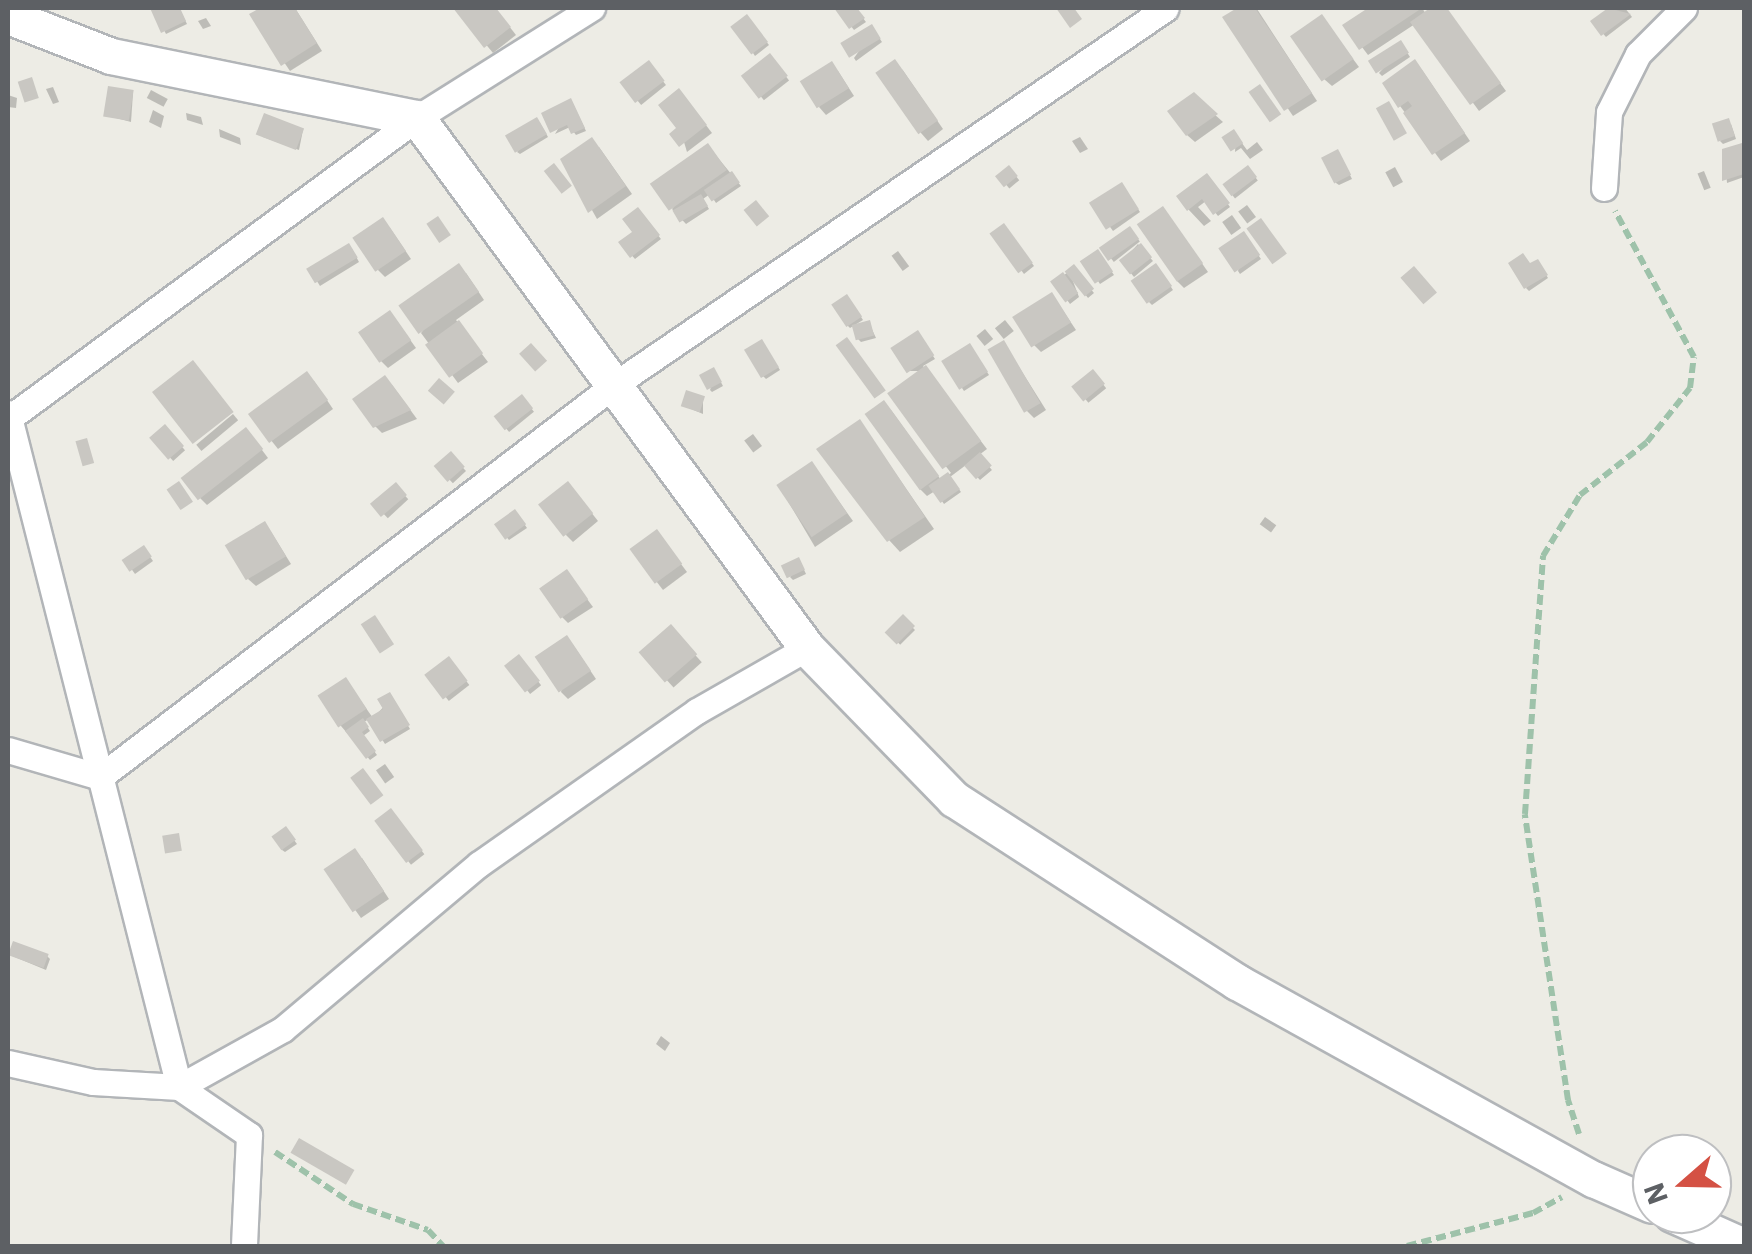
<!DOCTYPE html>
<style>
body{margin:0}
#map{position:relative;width:1752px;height:1254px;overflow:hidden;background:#edece5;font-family:"IBM Plex Sans",sans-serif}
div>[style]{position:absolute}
.shadow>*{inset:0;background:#0003;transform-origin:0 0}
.building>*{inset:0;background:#c9c7c2;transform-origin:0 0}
.path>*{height:6px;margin-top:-3px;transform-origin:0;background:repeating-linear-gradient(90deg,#9ec2aa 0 10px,transparent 0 15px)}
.roads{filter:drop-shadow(2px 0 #b2b5b8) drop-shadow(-2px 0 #b2b5b8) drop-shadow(0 2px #b2b5b8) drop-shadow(0 -2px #b2b5b8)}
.street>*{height:25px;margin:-12.5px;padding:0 12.5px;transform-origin:12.5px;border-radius:12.5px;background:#fff}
.secondary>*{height:35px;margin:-17.5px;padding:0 17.5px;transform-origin:17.5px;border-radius:17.5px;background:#fff}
span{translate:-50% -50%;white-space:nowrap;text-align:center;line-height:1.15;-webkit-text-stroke:9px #fff;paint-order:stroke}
.frame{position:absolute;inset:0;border:10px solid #5d6064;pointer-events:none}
.north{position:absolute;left:1632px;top:1134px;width:100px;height:100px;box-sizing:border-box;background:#fff;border:2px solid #bebfc1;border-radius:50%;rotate:250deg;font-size:28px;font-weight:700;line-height:40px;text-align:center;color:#5d6064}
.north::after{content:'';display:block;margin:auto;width:35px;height:45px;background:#d45144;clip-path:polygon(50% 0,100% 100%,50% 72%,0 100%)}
</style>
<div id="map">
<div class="shadow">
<i style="clip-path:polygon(153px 8px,179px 8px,187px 24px,166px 34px)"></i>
<i style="clip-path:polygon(264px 8px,295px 8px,322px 51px,290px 71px,252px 15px)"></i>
<i style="clip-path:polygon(456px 8px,495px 8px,516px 35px,493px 53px)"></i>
<i style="clip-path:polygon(837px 8px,855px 8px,866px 22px,854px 30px)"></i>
<i style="clip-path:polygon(1242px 8px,1257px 9px,1317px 101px,1293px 116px,1226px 18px)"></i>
<i style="clip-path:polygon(1373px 8px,1422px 8px,1426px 14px,1445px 8px,1506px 91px,1479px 111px,1415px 24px,1368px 55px,1346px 26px)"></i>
<i style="clip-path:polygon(1613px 8px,1625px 8px,1632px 17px,1606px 37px,1593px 22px)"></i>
<i style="clip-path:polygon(206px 18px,211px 26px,203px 29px,198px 21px)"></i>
<i style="clip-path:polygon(747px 18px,769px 45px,755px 56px,753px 53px)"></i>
<i style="clip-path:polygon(1328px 25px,1359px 67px,1332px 86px,1324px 79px)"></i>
<i style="clip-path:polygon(874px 30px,882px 42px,856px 61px,854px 58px)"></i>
<i style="clip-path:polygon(1403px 46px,1410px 57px,1382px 76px,1379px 73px)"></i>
<i style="left:770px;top:56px;width:31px;height:32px;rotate:52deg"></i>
<i style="left:649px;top:64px;width:27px;height:32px;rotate:51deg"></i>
<i style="clip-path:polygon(902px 69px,943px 129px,928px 141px,921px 133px)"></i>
<i style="clip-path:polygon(1422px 70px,1470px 141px,1441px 161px,1400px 106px)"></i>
<i style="clip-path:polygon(838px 71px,854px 96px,826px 115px,819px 107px)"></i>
<i style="clip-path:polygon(53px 87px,59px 102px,53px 104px,46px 89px)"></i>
<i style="left:151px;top:90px;width:19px;height:9px;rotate:28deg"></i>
<i style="clip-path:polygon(133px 93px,131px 122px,105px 115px)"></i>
<i style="clip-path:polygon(8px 95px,17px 98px,16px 108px,8px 107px)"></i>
<i style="clip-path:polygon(1193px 95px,1223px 122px,1195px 142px,1187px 135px)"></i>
<i style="clip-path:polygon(686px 99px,712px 133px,687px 152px,680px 129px)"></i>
<i style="clip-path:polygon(573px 104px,586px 131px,576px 135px,570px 127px,555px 134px)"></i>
<i style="clip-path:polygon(153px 110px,164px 116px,161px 128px,149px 122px)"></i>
<i style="clip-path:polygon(186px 113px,201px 117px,203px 125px,187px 120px)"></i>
<i style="clip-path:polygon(540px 123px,548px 137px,520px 154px,517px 152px)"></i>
<i style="clip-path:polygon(1731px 124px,1736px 139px,1723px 144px,1720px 141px)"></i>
<i style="clip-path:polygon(219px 129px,240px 138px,241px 145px,220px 137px)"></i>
<i style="clip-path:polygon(303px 130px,299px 150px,263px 137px)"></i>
<i style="clip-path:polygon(1236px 135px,1247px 150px,1257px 142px,1263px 150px,1250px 159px,1241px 148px,1235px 152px)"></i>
<i style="clip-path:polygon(1080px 137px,1088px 149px,1080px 153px,1072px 141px)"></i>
<i style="clip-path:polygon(1742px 146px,1744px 177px,1727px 183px,1724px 151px)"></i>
<i style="clip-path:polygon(599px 147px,632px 194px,597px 219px,564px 160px)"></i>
<i style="clip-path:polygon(714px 153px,741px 186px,716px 203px,710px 194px,703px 199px,709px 209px,686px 224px,672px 209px)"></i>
<i style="clip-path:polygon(1340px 155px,1352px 179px,1339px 185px,1336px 183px)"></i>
<i style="left:1395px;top:167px;width:17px;height:11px;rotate:62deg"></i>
<i style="left:1009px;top:168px;width:16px;height:13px;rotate:50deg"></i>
<i style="left:1248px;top:168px;width:16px;height:29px;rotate:52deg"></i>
<i style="left:1704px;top:171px;width:18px;height:7px;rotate:68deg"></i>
<i style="clip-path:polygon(1210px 179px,1230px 207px,1218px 216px,1206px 201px,1198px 207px,1211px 221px,1204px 226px,1188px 209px)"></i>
<i style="clip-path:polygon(1124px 188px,1140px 212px,1113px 231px,1094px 205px)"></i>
<i style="left:1247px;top:205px;width:15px;height:11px;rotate:53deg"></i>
<i style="clip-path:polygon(637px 210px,661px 239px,635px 259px,621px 243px,635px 232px)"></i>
<i style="left:1232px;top:215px;width:16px;height:12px;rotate:55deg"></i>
<i style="clip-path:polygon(1169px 216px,1208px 272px,1184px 288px,1177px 281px)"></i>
<i style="clip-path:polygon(390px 228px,411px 259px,385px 277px,378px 270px)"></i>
<i style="clip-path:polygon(1007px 229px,1034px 266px,1024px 274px,994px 235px)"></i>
<i style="left:1130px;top:229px;width:16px;height:33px;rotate:52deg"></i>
<i style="clip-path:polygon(1246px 237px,1261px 259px,1240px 274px,1238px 271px)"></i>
<i style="clip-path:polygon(1138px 244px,1153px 261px,1134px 277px,1122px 262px)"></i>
<i style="clip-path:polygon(352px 249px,359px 262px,320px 286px,310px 270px)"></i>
<i style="left:898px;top:251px;width:19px;height:8px;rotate:54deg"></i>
<i style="clip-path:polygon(1100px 255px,1114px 275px,1100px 284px,1098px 281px)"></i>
<i style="clip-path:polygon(1540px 265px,1548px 278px,1529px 291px,1526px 288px)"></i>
<i style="clip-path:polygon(1074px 268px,1094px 293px,1088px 298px,1071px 276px,1079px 297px,1070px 304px,1054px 282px)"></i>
<i style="clip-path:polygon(1159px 269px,1173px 290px,1152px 305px,1149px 302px)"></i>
<i style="clip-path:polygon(466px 273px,484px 300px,456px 320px,488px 362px,458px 383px,421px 333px)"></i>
<i style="clip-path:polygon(850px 300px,863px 320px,850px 328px,847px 325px)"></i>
<i style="clip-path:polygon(1058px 303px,1076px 330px,1041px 352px,1034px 345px)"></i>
<i style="clip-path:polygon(396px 320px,416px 348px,388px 368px,380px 360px)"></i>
<i style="left:1005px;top:320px;width:14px;height:13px;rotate:51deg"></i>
<i style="clip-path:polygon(869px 323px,876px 338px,861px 342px,858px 339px)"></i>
<i style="left:985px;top:329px;width:13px;height:11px;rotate:51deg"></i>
<i style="clip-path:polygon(920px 336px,935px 359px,923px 366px,987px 449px,979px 455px,992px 470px,980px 480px,966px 465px,950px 477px,961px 492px,944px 504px,935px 491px,927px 496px,920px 489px,868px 415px,891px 410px,941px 480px,951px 473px,891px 395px,923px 371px,908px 371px)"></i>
<i style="clip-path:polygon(1004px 343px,1046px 410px,1034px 418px,1027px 411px)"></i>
<i style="clip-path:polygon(764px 345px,780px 370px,766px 379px,763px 376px)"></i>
<i style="clip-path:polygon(972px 349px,989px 375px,964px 391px,962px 388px)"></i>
<i style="left:1093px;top:372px;width:21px;height:23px;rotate:51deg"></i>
<i style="clip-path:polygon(716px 373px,723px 386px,712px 392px,710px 390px)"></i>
<i style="clip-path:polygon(314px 381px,333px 409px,278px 449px,251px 415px)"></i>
<i style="clip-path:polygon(392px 385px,417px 419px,382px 433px,375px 426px)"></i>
<i style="left:522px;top:397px;width:19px;height:32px;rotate:51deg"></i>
<i style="clip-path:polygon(703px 398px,703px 414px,684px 406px)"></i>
<i style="left:233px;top:414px;width:8px;height:48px;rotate:50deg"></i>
<i style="clip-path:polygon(860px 422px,934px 529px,900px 552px,889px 540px)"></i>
<i style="left:165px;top:428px;width:30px;height:16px;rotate:48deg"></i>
<i style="left:753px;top:434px;width:15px;height:11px;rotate:53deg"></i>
<i style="clip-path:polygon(253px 438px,268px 458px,207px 505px,200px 498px)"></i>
<i style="left:451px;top:455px;width:22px;height:18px;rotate:47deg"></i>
<i style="clip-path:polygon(812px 464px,853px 521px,815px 547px,779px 486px)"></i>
<i style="left:396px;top:486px;width:18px;height:28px;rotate:47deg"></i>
<i style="clip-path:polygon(575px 492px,598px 521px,573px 542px,566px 535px)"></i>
<i style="clip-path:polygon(518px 515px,527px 528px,509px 540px,497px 525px)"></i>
<i style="left:1265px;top:517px;width:14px;height:9px;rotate:36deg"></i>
<i style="clip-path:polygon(271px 532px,291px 564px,256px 586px,248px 579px)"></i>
<i style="clip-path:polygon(663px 540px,687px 572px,663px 590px,632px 550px)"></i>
<i style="clip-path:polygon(146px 551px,153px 561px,135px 574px,125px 560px)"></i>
<i style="clip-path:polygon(801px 563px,806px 574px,793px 580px,790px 577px)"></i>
<i style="clip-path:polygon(567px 572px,593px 607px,568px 623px,561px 616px)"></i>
<i style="left:903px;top:618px;width:17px;height:21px;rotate:45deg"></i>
<i style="left:671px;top:628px;width:46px;height:38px;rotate:48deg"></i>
<i style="clip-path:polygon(573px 645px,596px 679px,568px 699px,561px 692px)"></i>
<i style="left:519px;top:657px;width:36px;height:14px;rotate:52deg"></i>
<i style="left:449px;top:659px;width:33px;height:26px;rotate:52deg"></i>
<i style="clip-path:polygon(346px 680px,373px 718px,392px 698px,410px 729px,385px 744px,369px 719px,364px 722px,370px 731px,363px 736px,377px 755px,370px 760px,341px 726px)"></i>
<i style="left:385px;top:764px;width:16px;height:11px;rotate:55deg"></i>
<i style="left:393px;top:814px;width:51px;height:17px;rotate:52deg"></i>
<i style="clip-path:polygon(288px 832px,297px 844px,285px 852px,282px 850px)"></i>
<i style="clip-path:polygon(362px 858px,389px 899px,361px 918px,327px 871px)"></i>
<i style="clip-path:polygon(10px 955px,47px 956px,50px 959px,46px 970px)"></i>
<i style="clip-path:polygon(661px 1036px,670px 1043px,665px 1051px,656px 1044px)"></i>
</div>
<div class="building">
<i style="clip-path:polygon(150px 8px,180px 8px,186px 21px,161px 33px)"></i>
<i style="clip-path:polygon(260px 8px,295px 8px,317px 43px,281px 66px,249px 14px)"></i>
<i style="clip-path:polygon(453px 8px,496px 8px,511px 27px,484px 48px)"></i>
<i style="clip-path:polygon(834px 8px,857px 8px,865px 18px,849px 29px)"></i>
<i style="clip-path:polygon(1056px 8px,1074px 8px,1082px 19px,1070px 28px)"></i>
<i style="clip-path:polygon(1237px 8px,1255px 8px,1312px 93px,1284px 111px,1222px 17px)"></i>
<i style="clip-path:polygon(1368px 8px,1422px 8px,1359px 50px,1342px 25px)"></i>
<i style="clip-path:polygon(1430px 8px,1447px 8px,1501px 83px,1470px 105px,1410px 22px)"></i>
<i style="clip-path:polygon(1608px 8px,1631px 14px,1601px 36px,1590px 21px)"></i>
<i style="left:747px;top:14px;width:35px;height:21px;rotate:53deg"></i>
<i style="left:1322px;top:14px;width:55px;height:39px;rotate:55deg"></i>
<i style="left:872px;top:24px;width:17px;height:37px;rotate:59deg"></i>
<i style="left:1401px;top:40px;width:15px;height:39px;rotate:58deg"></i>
<i style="left:770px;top:53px;width:29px;height:37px;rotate:52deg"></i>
<i style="left:895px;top:59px;width:75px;height:24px;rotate:55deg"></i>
<i style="clip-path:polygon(1415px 59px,1465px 133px,1432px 155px,1403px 113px,1412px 106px,1408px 101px,1398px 108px,1382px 83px)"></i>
<i style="left:649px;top:60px;width:26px;height:37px;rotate:53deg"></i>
<i style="left:832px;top:61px;width:32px;height:38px;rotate:58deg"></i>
<i style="left:32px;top:77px;width:22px;height:15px;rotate:72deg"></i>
<i style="left:1260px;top:84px;width:37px;height:14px;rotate:55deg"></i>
<i style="left:108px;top:86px;width:26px;height:31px;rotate:9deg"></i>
<i style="clip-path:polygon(679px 88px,707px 125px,679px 147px,669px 134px,676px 128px,658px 105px)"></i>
<i style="clip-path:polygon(1194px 92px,1218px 114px,1186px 136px,1167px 111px)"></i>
<i style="clip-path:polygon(571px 98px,585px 128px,571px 134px,567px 125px,550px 133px,541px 113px)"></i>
<i style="left:1389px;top:101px;width:37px;height:15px;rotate:61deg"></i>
<i style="left:264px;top:113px;width:43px;height:23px;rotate:21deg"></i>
<i style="left:537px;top:117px;width:20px;height:37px;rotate:60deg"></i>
<i style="left:1729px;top:118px;width:19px;height:18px;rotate:72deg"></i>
<i style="left:1234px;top:129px;width:17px;height:15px;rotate:57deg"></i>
<i style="clip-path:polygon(592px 137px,626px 186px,588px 213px,560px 159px)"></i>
<i style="left:708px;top:143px;width:33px;height:71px;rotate:55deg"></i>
<i style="clip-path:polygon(1742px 143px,1744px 174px,1722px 181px,1722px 149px)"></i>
<i style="left:1338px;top:149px;width:29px;height:19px;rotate:63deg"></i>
<i style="left:554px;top:163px;width:29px;height:13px;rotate:52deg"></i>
<i style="left:1009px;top:165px;width:14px;height:18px;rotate:51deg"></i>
<i style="left:1248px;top:165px;width:15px;height:32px;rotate:53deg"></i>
<i style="left:732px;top:171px;width:14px;height:34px;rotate:56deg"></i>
<i style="clip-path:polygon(1207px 173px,1230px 203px,1213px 215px,1202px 199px,1187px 211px,1176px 196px)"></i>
<i style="left:1122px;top:182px;width:32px;height:39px;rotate:58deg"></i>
<i style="left:701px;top:194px;width:14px;height:33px;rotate:60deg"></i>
<i style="left:756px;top:200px;width:21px;height:16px;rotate:51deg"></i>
<i style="left:1163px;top:206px;width:70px;height:32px;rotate:55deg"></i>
<i style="clip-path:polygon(638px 207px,660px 235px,630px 258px,618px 242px,632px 232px,622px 219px)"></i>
<i style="left:438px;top:216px;width:23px;height:14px;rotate:56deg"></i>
<i style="left:383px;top:217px;width:41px;height:37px;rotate:56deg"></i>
<i style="left:1261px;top:218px;width:44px;height:18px;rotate:54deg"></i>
<i style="left:1004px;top:223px;width:49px;height:18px;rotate:54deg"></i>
<i style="left:1130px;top:226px;width:16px;height:38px;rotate:55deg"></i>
<i style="left:1244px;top:231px;width:29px;height:31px;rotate:56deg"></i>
<i style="left:349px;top:243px;width:17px;height:50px;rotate:59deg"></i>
<i style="left:1141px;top:243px;width:18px;height:28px;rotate:52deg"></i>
<i style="left:1098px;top:249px;width:27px;height:22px;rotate:56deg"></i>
<i style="clip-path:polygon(1523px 253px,1530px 263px,1538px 259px,1548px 275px,1524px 289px,1508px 263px)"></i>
<i style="left:459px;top:263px;width:35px;height:74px;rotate:55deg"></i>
<i style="left:1156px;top:263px;width:28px;height:31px;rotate:55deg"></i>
<i style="left:1074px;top:264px;width:32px;height:12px;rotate:51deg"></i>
<i style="left:1414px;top:266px;width:35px;height:18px;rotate:49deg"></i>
<i style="left:1063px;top:272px;width:26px;height:16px;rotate:54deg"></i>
<i style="left:1052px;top:292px;width:36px;height:47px;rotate:58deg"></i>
<i style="left:847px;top:294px;width:27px;height:19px;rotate:56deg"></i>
<i style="left:390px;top:310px;width:37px;height:39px;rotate:55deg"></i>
<i style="left:459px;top:320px;width:41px;height:42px;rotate:54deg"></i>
<i style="left:870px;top:320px;width:16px;height:19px;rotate:75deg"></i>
<i style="left:918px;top:330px;width:30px;height:33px;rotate:57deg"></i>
<i style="left:847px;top:337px;width:66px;height:14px;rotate:54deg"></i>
<i style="left:762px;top:339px;width:33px;height:21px;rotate:59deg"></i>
<i style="left:1004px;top:340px;width:73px;height:19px;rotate:60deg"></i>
<i style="left:531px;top:343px;width:24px;height:16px;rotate:48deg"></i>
<i style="left:970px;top:343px;width:34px;height:34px;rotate:58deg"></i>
<i style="left:193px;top:360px;width:66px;height:52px;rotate:52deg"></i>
<i style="left:926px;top:365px;width:94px;height:48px;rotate:54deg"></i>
<i style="left:714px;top:367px;width:17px;height:17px;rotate:62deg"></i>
<i style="left:1093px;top:369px;width:19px;height:28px;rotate:51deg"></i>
<i style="left:307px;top:371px;width:36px;height:73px;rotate:54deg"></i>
<i style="clip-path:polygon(385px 375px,411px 410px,373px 428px,352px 399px)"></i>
<i style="left:439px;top:378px;width:21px;height:17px;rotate:41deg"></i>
<i style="left:686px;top:390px;width:20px;height:17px;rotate:18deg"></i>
<i style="left:522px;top:394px;width:18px;height:36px;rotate:52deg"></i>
<i style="left:884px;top:400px;width:94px;height:24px;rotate:54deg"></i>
<i style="clip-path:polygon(860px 419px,925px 517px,887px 542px,816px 449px)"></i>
<i style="left:165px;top:424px;width:29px;height:21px;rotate:49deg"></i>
<i style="left:246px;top:427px;width:28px;height:83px;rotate:52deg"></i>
<i style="left:87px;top:438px;width:26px;height:12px;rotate:74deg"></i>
<i style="left:451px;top:451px;width:21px;height:23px;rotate:49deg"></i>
<i style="left:980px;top:452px;width:18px;height:21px;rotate:49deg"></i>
<i style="left:812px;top:461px;width:63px;height:43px;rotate:56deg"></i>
<i style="left:948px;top:472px;width:21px;height:24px;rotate:55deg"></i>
<i style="left:179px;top:481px;width:25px;height:15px;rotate:56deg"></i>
<i style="left:568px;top:481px;width:41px;height:38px;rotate:52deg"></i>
<i style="left:396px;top:482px;width:17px;height:34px;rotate:50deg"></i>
<i style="left:515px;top:509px;width:19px;height:26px;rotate:54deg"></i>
<i style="left:265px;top:521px;width:41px;height:47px;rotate:59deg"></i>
<i style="left:657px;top:529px;width:43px;height:34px;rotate:54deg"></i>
<i style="left:144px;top:545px;width:14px;height:27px;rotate:56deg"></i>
<i style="left:799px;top:557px;width:14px;height:20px;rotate:65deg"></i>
<i style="left:567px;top:569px;width:37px;height:34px;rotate:55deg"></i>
<i style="left:903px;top:614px;width:17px;height:26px;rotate:45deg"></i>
<i style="left:375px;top:615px;width:35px;height:17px;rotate:57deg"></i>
<i style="left:671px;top:624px;width:40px;height:43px;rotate:49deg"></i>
<i style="left:567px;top:635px;width:43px;height:39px;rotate:56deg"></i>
<i style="left:519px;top:654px;width:34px;height:19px;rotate:52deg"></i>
<i style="left:449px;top:656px;width:31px;height:31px;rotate:53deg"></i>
<i style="left:346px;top:677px;width:38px;height:34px;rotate:57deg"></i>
<i style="clip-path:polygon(390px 692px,410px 725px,380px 742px,366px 719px,383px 709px,377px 699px)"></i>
<i style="clip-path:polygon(363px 718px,369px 727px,362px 732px,376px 751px,366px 759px,345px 731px)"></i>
<i style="left:363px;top:768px;width:34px;height:16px;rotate:53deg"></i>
<i style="left:391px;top:808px;width:53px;height:21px;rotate:53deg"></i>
<i style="left:286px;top:826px;width:17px;height:18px;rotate:54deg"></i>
<i style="left:179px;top:833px;width:18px;height:17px;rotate:81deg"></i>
<i style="left:355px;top:848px;width:52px;height:38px;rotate:56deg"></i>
<i style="left:13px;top:941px;width:38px;height:15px;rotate:20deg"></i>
<i style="left:299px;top:1138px;width:64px;height:17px;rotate:30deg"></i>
</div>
<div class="path">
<i style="left:1579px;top:1134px;width:36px;rotate:-108deg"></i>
<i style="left:1568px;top:1100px;width:289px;rotate:-98.6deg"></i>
<i style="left:1525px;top:814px;width:259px;rotate:-86deg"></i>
<i style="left:1543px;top:556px;width:71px;rotate:-58.8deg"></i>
<i style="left:1580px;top:495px;width:85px;rotate:-38.3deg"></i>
<i style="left:1647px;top:442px;width:69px;rotate:-51.5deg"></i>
<i style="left:1690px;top:388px;width:31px;rotate:-83deg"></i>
<i style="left:1694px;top:357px;width:166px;rotate:-118.4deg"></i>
<i style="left:275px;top:1152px;width:94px;rotate:33.7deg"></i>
<i style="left:353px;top:1204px;width:79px;rotate:19.1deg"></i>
<i style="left:428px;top:1230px;width:22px;rotate:47deg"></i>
<i style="left:1407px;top:1246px;width:130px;rotate:-14.7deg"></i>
<i style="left:1533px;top:1213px;width:33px;rotate:-29deg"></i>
</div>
<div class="roads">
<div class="street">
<i style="left:1604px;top:188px;width:76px;rotate:-86.2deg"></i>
<i style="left:1609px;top:112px;width:65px;rotate:-63.4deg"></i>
<i style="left:1638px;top:54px;width:65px;rotate:-45deg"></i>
<i style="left:8px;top:413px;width:695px;rotate:75.76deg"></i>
<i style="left:8px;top:419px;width:508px;rotate:-36.35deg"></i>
<i style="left:417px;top:118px;width:207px;rotate:-32.2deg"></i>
<i style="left:8px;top:750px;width:96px;rotate:16.4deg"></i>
<i style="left:100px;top:777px;width:646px;rotate:-37.33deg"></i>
<i style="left:614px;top:385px;width:668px;rotate:-34.33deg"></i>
<i style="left:8px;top:1063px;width:87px;rotate:12.6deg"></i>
<i style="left:93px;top:1082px;width:86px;rotate:3.3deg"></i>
<i style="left:179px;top:1087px;width:85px;rotate:34.4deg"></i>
<i style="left:249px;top:1135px;width:111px;rotate:92.6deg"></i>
<i style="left:179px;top:1087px;width:119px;rotate:-29.1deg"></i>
<i style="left:283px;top:1029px;width:256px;rotate:-40.1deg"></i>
<i style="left:479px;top:864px;width:266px;rotate:-35.1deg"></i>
<i style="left:697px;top:711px;width:127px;rotate:-29.8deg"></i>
</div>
<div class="secondary">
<i style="left:8px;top:16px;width:110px;rotate:21.2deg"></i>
<i style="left:111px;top:56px;width:312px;rotate:11.5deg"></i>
<i style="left:417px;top:118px;width:658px;rotate:53.65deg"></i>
<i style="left:807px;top:648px;width:211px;rotate:45.8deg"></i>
<i style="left:954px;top:799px;width:337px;rotate:32.9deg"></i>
<i style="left:1237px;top:982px;width:407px;rotate:29deg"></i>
<i style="left:1593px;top:1179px;width:64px;rotate:23.8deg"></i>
<i style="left:1672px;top:1214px;width:79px;rotate:24deg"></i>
</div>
</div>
<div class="frame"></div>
<div class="north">N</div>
</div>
